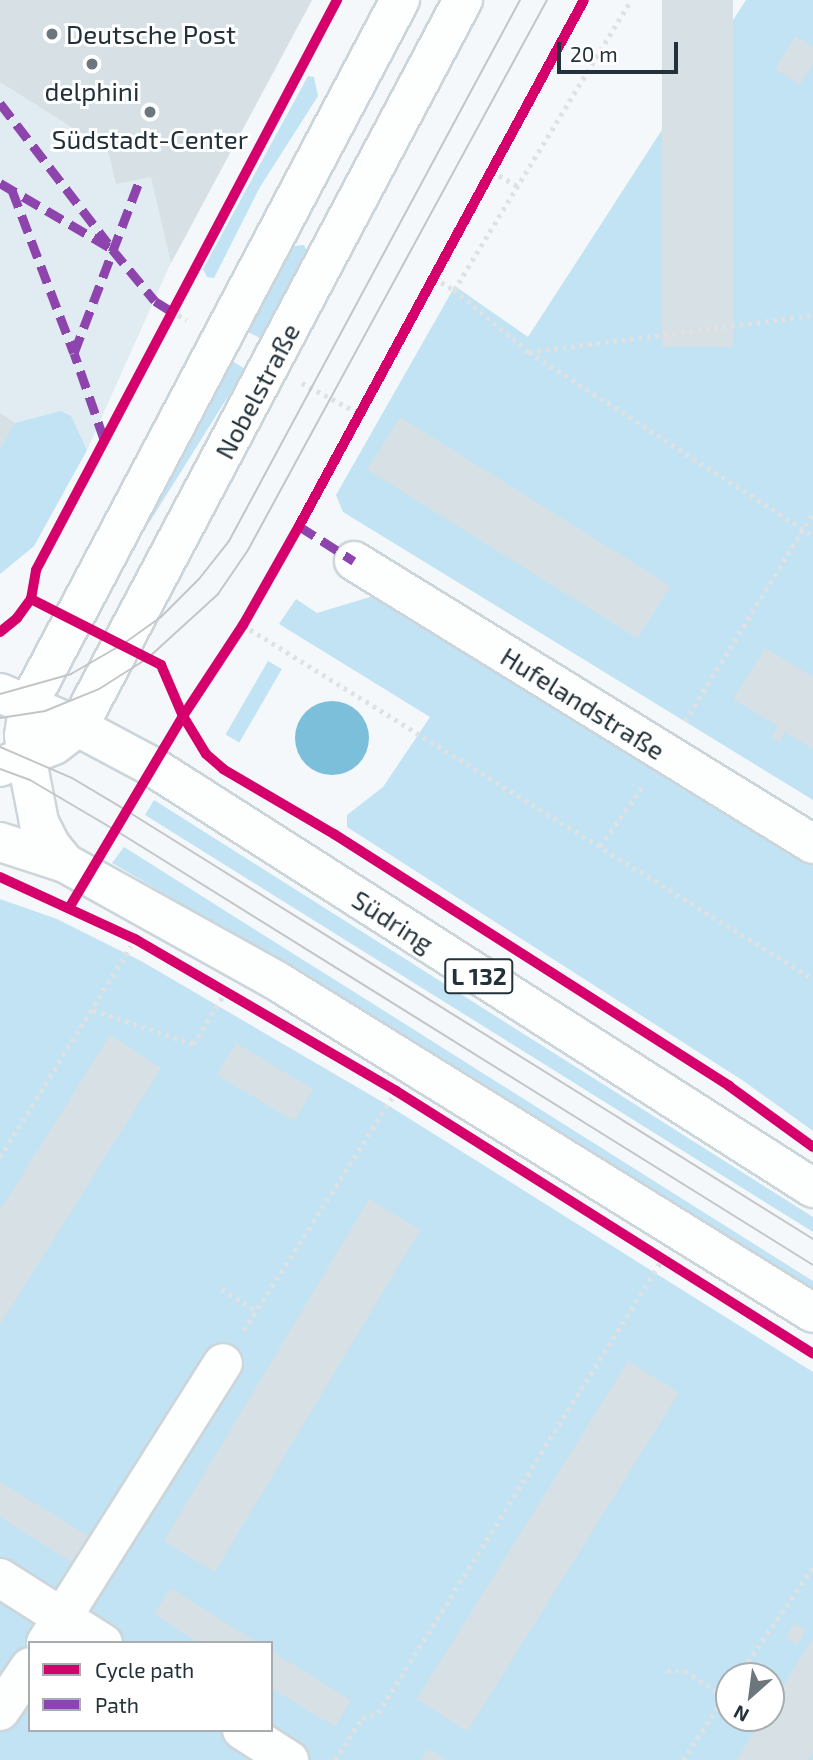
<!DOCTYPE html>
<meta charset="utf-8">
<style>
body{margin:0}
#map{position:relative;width:813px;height:1760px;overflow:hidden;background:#f4f8fa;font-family:"Exo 2",sans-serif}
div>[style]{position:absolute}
.built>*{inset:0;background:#e0ecf2}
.green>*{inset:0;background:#c1e3f3;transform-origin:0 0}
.water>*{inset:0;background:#7bbfdb}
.round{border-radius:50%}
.building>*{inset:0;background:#d7e0e4;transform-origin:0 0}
.path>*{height:4.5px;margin-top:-2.25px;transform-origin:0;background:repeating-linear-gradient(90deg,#e0e1e2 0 3.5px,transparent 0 8.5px)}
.roads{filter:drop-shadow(2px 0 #ccd5da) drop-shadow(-2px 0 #ccd5da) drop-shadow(0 2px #ccd5da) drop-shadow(0 -2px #ccd5da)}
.minor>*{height:38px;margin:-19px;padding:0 19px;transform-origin:19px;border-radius:19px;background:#fdfefe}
.major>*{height:38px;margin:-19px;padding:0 19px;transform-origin:19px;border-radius:19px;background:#fdfefe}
.tram>*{height:2px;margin:-1px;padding:0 1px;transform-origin:1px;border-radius:1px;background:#c3c5c6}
.quiet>*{height:9px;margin-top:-4.5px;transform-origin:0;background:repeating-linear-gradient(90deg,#8e44ad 0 18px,transparent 0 27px)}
.cycleway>*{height:10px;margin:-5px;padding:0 5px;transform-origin:5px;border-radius:5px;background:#d6006c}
.dots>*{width:19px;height:19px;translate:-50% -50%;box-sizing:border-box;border:4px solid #fff;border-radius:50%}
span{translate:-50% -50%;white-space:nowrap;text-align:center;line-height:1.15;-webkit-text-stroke:6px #fff;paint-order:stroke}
.shield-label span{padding:2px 5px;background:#fff;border:2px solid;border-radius:5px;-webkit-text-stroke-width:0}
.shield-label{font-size:24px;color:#23323a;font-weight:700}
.poi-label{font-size:26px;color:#23323a}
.left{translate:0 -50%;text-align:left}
.street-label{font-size:26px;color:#23323a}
.legend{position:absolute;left:28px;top:1641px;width:245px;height:91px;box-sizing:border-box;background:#fff;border:2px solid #a7adb0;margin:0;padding:9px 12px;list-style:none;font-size:21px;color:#23323a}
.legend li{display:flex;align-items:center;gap:14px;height:35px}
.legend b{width:35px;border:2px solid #a7adb0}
.north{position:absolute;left:715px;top:1662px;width:70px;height:70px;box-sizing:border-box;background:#fff;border:2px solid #a7adb0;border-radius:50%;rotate:208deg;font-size:19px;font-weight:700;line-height:28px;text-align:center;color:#23323a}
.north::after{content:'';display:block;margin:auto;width:24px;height:32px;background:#6c777d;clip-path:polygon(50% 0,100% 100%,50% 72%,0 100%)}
.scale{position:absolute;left:557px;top:42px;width:121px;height:32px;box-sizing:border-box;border:4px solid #23323a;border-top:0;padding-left:9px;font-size:21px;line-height:24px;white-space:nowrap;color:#23323a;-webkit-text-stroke:5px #fff;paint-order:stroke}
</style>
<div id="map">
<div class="built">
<i style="clip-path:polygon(0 0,312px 0,169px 267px,87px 450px,34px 546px,0 574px)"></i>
</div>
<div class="green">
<i style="clip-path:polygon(746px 0,813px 0,813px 800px,343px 512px,336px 495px,455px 286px,528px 337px)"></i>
<i style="clip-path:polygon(308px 76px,314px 77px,318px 96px,260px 187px,214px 278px,207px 277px,203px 269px)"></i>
<i style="clip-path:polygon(304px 245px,309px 255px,264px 340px,248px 332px,294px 246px)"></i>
<i style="left:229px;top:359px;width:19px;height:272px;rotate:32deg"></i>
<i style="clip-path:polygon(61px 411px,71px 416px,87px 450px,34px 546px,0 574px,0 448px,15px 423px)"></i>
<i style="clip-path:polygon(380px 594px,813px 861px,813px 1131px,745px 1082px,347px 827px,347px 815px,383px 787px,430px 717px,279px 624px,296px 599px,317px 613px)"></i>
<i style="left:268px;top:661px;width:16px;height:85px;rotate:30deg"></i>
<i style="clip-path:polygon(154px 800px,813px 1217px,813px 1232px,145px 815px)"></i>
<i style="clip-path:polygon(124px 847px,813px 1281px,813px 1295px,283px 963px,112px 863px)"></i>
<i style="clip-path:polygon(evenodd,0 899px,57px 919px,141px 961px,386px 1104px,813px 1372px,813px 1760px,0 1760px,0 899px,30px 1643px,271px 1643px,271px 1730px,30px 1730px,30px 1643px,0 899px,729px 1676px,771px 1676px,771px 1718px,729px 1718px,729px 1676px)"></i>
</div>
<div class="water">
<i class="round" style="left:295px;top:701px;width:74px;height:74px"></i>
</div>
<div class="building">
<i style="clip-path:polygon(0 0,312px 0,171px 263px,151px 177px,116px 184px,108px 150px,0 82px)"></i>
<i style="left:662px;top:0;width:71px;height:347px"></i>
<i style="clip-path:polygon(795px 36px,813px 47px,813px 64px,800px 85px,775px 69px)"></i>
<i style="clip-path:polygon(0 413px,15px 423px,0 448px)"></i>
<i style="left:400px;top:417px;width:319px;height:62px;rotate:32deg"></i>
<i style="clip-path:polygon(765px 648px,813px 677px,813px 749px,785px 732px,779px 742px,771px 737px,778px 726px,733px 699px)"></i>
<i style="clip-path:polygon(110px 1035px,161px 1068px,0 1325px,0 1210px)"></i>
<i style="left:236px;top:1043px;width:90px;height:37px;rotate:31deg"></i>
<i style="left:369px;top:1199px;width:60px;height:399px;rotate:31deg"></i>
<i style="left:628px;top:1361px;width:60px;height:399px;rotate:32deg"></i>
<i style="clip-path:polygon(0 1482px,90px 1537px,73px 1563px,0 1517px)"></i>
<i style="clip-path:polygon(170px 1588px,258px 1643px,199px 1643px,154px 1614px)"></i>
<i style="left:794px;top:1623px;width:14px;height:17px;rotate:30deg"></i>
<i style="clip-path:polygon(813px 1638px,813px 1753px,808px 1760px,736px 1760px,763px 1718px,771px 1718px,771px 1705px)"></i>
<i style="clip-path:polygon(271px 1651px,351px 1700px,335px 1727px,271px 1688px)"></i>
<i style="clip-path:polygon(428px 1749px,446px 1760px,421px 1760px)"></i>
</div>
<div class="path">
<i style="left:492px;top:171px;width:29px;rotate:31deg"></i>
<i style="left:434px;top:278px;width:23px;rotate:31deg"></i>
<i style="left:454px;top:290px;width:340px;rotate:-58.6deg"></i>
<i style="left:454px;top:290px;width:97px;rotate:39.6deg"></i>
<i style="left:529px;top:352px;width:286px;rotate:-7.4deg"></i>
<i style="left:171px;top:311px;width:18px;rotate:29deg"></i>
<i style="left:529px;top:352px;width:338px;rotate:32.9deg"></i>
<i style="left:302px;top:383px;width:66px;rotate:28.1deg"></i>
<i style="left:243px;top:625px;width:671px;rotate:31.84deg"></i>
<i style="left:685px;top:721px;width:244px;rotate:-58.4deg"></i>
<i style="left:600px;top:846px;width:76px;rotate:-54.6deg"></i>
<i style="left:93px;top:1010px;width:106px;rotate:18.8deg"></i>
<i style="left:193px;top:1044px;width:59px;rotate:-58.2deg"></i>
<i style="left:0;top:1157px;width:248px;rotate:-58.2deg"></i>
<i style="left:222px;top:1289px;width:41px;rotate:32.2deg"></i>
<i style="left:244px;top:1330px;width:275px;rotate:-57.5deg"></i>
<i style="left:667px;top:1671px;width:18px"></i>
<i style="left:685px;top:1671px;width:46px;rotate:32.7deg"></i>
<i style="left:738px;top:1676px;width:132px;rotate:-55.5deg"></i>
<i style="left:335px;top:1760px;width:50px;rotate:-57.3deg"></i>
<i style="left:362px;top:1718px;width:17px;rotate:-17deg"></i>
<i style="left:378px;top:1713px;width:531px;rotate:-57.93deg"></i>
<i style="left:683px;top:1760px;width:84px;rotate:-56.7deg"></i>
</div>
<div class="roads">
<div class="minor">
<i style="left:354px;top:561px;width:539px;rotate:31.66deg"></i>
<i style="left:0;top:1578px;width:122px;rotate:32.3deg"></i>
<i style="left:46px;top:1643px;width:331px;rotate:-57.7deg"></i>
<i style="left:0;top:1711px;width:53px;rotate:-55.7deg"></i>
<i style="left:242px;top:1730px;width:56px;rotate:32.6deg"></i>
</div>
<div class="major">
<i style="left:0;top:693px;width:85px;rotate:23.6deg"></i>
<i style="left:78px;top:727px;width:85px;rotate:28.1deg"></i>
<i style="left:153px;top:767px;width:783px;rotate:32.53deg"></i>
<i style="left:0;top:767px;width:58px;rotate:-22.2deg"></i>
<i style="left:54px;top:745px;width:30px;rotate:-37deg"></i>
<i style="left:78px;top:727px;width:823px;rotate:-62.1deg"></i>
<i style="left:0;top:842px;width:68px;rotate:17.9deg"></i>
<i style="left:65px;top:863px;width:243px;rotate:29.1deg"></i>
<i style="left:277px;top:981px;width:630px;rotate:31.77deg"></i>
<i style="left:65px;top:863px;width:22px;rotate:-129deg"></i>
<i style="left:51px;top:846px;width:27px;rotate:-117deg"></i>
<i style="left:39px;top:822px;width:67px;rotate:-101.1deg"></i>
<i style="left:26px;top:756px;width:21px;rotate:-95deg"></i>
<i style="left:24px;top:735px;width:32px;rotate:-81deg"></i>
<i style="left:29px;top:703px;width:795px;rotate:-62.18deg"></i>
</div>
</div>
<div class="tram">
<i style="left:0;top:694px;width:74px;rotate:-15.7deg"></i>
<i style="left:71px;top:674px;width:60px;rotate:-30deg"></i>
<i style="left:123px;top:644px;width:47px;rotate:-35.4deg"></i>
<i style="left:161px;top:617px;width:54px;rotate:-45deg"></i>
<i style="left:199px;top:579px;width:48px;rotate:-51.7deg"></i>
<i style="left:229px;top:541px;width:614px;rotate:-61.72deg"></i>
<i style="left:0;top:718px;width:46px;rotate:-8.8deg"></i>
<i style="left:45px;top:711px;width:58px;rotate:-22.2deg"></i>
<i style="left:99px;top:689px;width:58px;rotate:-32.3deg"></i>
<i style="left:148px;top:658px;width:95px;rotate:-42.4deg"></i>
<i style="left:218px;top:594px;width:53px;rotate:-55.7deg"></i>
<i style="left:248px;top:550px;width:626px;rotate:-61.47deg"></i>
<i style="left:0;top:747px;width:78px;rotate:23.3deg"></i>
<i style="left:72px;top:778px;width:55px;rotate:30.8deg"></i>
<i style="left:119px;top:806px;width:818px;rotate:31.96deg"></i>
<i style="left:0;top:769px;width:32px;rotate:20deg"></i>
<i style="left:30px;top:780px;width:99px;rotate:30.5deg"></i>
<i style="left:115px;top:830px;width:822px;rotate:31.93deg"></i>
</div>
<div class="quiet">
<i style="left:0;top:103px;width:177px;rotate:52.4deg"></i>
<i style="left:0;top:183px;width:130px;rotate:30.5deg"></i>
<i style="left:112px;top:249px;width:67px;rotate:50.4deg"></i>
<i style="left:155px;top:301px;width:19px;rotate:32deg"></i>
<i style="left:12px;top:190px;width:174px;rotate:69.2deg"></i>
<i style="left:104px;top:439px;width:91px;rotate:-109.2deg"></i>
<i style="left:74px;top:353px;width:186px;rotate:-69.2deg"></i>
<i style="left:299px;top:526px;width:65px;rotate:32.5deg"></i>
</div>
<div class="cycleway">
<i style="left:31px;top:599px;width:146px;rotate:26.9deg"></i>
<i style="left:161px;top:665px;width:56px;rotate:66.7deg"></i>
<i style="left:183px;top:716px;width:44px;rotate:58.8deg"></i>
<i style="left:206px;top:754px;width:23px;rotate:41deg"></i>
<i style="left:223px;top:769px;width:129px;rotate:30.4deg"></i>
<i style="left:334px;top:834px;width:469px;rotate:32.5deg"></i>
<i style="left:729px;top:1086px;width:104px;rotate:36deg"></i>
<i style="left:0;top:632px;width:22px;rotate:-39deg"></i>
<i style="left:17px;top:618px;width:24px;rotate:-54deg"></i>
<i style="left:31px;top:599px;width:29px;rotate:-80deg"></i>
<i style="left:36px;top:570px;width:645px;rotate:-62.16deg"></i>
<i style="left:0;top:877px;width:149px;rotate:24.7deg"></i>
<i style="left:135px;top:939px;width:302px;rotate:30.2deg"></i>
<i style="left:396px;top:1091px;width:493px;rotate:32.2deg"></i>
<i style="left:69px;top:908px;width:223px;rotate:-59.3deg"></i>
<i style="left:183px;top:716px;width:109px;rotate:-56.6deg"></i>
<i style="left:243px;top:625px;width:114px;rotate:-60.5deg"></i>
<i style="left:299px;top:526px;width:598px;rotate:-61.55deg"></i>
</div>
<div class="dots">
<i style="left:52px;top:34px;background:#6c777d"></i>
<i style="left:92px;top:64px;background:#6c777d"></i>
<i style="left:150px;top:112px;background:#6c777d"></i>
</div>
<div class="shield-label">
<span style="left:479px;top:976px">L 132</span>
</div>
<div class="poi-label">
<span class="left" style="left:66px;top:34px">Deutsche Post</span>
<span style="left:92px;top:91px">delphini</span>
<span style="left:150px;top:139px">Südstadt-Center</span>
</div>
<div class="street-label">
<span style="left:257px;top:391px;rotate:-62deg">Nobelstraße</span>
<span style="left:583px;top:703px;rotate:32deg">Hufelandstraße</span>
<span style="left:393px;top:921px;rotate:33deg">Südring</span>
</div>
<ul class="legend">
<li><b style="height:9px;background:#d6006c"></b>Cycle path</li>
<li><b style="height:9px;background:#8e44ad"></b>Path</li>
</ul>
<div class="north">N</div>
<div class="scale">20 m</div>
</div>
